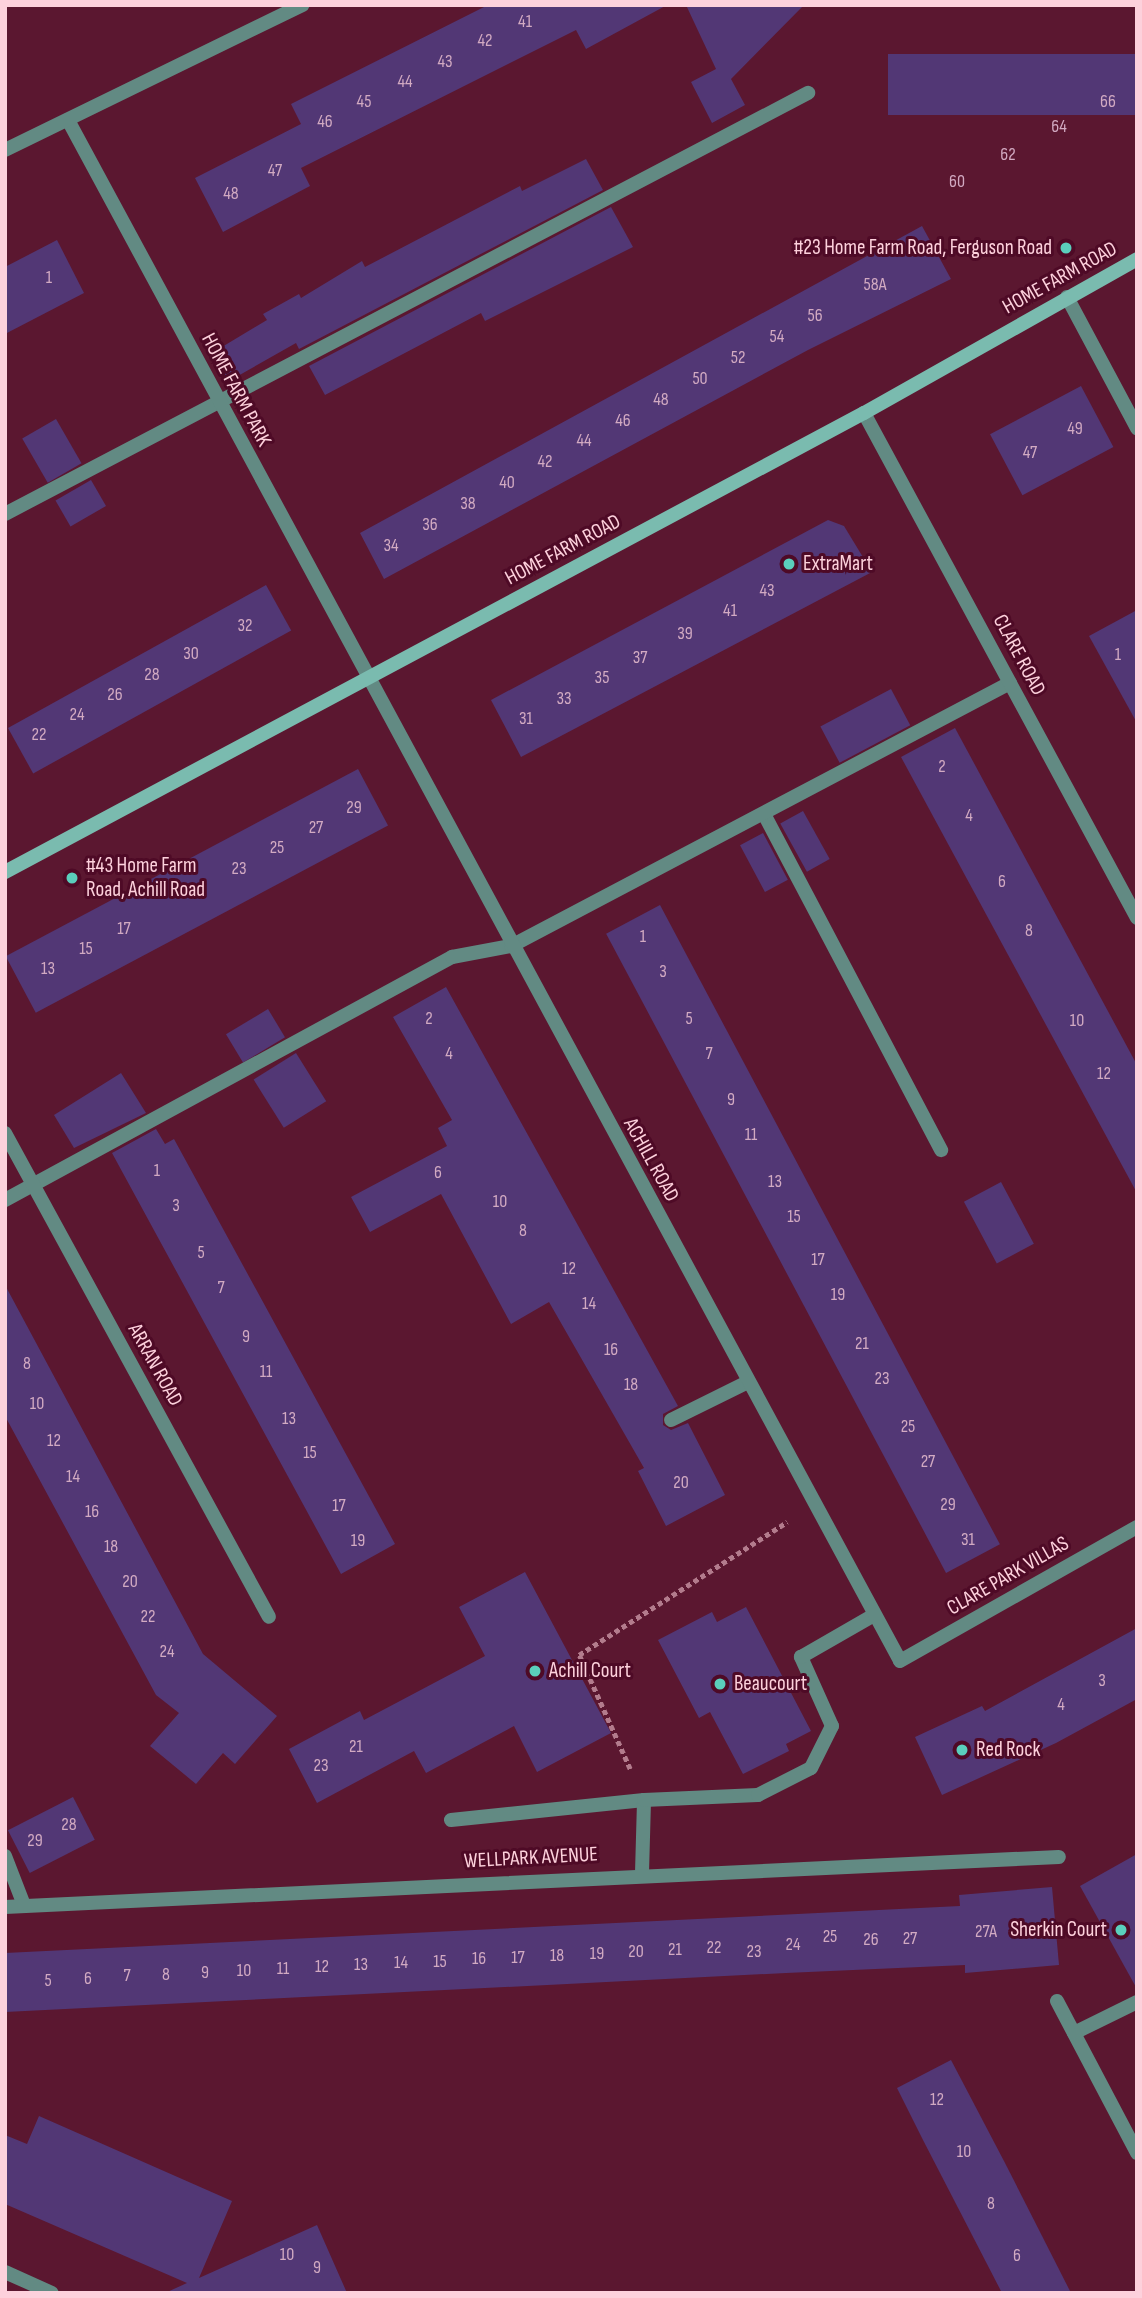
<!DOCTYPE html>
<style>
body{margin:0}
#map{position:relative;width:1142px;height:2298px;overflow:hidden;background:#5b1730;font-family:"Sofia Sans Condensed",sans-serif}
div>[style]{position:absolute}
.building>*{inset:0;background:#523775;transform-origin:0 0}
.path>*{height:4.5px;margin-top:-2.25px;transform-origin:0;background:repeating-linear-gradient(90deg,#b37c8d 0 5px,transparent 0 8.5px)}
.lane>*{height:14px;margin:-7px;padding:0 7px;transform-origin:7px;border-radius:7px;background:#628a83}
.street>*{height:14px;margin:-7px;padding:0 7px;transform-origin:7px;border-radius:7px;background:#628a83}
.secondary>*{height:14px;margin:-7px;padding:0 7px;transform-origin:7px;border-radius:7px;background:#7abbaf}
.dots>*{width:19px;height:19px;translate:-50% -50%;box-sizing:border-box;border:4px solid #4e0a26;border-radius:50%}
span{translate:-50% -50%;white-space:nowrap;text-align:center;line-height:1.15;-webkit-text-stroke:6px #4e0a26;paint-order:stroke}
.number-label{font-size:18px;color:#d2aac2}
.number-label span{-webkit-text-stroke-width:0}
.poi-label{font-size:21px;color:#fdd1dc}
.right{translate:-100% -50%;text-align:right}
.left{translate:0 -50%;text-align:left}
.street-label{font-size:21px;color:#fdd1dc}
.frame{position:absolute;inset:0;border:7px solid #fdd1dc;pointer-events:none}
</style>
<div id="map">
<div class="building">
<i style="clip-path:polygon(488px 5px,667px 5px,586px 49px,576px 30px,301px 168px,310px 186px,223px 232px,195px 178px,301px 124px,291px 104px)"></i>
<i style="clip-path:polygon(686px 5px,804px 5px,731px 79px,745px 105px,712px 123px,691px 82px,716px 69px)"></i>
<i style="left:1137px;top:54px;width:61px;height:249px;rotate:90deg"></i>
<i style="clip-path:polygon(586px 159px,603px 190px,299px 349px,296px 343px,229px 381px,212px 353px,267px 320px,263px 314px,299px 294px,301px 298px,362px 261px,365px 267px,520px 186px,522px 191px)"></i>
<i style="clip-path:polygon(611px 207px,633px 247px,485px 321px,481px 313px,325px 395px,309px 366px)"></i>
<i style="clip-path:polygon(922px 226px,951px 279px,808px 350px,384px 579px,360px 533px)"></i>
<i style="clip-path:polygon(57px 240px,84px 293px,5px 334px,5px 267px)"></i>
<i style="left:1081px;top:386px;width:69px;height:103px;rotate:62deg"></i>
<i style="left:56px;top:419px;width:51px;height:39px;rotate:60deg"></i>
<i style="left:91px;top:480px;width:30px;height:41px;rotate:60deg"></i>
<i style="clip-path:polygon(828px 520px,844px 526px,872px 572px,521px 757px,491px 700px)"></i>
<i style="left:266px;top:585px;width:52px;height:295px;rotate:61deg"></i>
<i style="clip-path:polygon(1137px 610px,1137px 723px,1089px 636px)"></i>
<i style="left:891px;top:689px;width:41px;height:80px;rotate:62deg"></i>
<i style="clip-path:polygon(955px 728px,1137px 1065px,1137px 1193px,901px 757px)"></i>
<i style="left:358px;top:769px;width:64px;height:399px;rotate:62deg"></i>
<i style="left:803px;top:811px;width:55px;height:26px;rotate:61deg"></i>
<i style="left:763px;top:833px;width:53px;height:26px;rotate:62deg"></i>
<i style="left:660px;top:905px;width:724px;height:61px;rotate:62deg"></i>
<i style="clip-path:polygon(446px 987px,678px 1406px,663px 1414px,663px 1425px,671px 1430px,688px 1423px,725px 1495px,666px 1526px,638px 1471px,644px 1468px,549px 1302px,511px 1324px,441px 1194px,370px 1232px,351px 1197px,447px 1146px,438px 1128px,452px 1120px,393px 1017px)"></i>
<i style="left:268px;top:1009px;width:33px;height:49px;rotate:59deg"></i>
<i style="left:296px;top:1053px;width:57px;height:50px;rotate:58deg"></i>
<i style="clip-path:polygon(121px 1073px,146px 1113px,74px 1148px,54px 1115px)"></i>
<i style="clip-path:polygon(156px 1129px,165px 1144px,174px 1139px,395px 1544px,341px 1574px,112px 1153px)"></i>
<i style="left:1001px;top:1182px;width:70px;height:42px;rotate:62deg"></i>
<i style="clip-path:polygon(5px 1285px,203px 1654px,277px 1716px,235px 1764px,223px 1753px,196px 1784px,150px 1746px,179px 1713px,156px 1695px,5px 1416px)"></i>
<i style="clip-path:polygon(525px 1572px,611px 1733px,537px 1772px,514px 1726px,426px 1773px,414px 1751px,317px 1803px,289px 1749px,360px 1711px,364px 1720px,485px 1656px,459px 1607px)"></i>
<i style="clip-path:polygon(746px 1607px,811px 1731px,786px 1744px,789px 1751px,743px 1774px,710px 1712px,699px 1718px,658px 1640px,712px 1612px,717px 1622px)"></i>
<i style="clip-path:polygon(1137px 1628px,1137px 1699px,1056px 1743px,942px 1795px,915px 1737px,982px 1706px,985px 1711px)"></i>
<i style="left:73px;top:1797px;width:48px;height:73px;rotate:63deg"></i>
<i style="clip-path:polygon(1137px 1854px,1137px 1989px,1080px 1886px)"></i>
<i style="clip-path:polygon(1052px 1887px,1059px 1965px,965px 1973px,965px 1965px,786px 1973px,5px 2012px,5px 1953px,960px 1906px,959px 1895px)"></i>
<i style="clip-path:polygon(951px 2060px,1005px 2163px,1071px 2293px,1002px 2293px,923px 2140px,897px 2088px)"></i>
<i style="clip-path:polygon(39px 2116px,232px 2201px,199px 2278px,317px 2225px,347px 2293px,165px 2293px,187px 2283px,5px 2204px,5px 2135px,27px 2144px)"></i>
</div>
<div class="path">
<i style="left:630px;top:1769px;width:125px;rotate:-114.1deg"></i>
<i style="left:579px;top:1655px;width:247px;rotate:-32.6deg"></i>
</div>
<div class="lane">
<i style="left:1067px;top:297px;width:149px;rotate:61.9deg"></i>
<i style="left:5px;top:514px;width:907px;rotate:-27.67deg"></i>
<i style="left:764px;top:814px;width:380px;rotate:62.2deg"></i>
<i style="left:5px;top:1200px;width:509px;rotate:-28.53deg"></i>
<i style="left:452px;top:957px;width:60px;rotate:-10.6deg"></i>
<i style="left:511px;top:946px;width:564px;rotate:-27.79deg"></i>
<i style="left:671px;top:1420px;width:86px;rotate:-26.3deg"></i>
<i style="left:451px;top:1820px;width:194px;rotate:-5.9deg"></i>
<i style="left:5px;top:1856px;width:53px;rotate:68.8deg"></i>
<i style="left:642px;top:1873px;width:73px;rotate:-88.4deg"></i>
<i style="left:644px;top:1800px;width:114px;rotate:-2.5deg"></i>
<i style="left:758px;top:1795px;width:59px;rotate:-27deg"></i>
<i style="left:811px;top:1768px;width:47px;rotate:-63.4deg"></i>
<i style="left:832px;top:1726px;width:76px;rotate:-114.2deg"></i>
<i style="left:801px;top:1657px;width:84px;rotate:-29.9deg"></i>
<i style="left:1074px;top:2033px;width:70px;rotate:-26.2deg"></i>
</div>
<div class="street">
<i style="left:68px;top:120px;width:1751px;rotate:61.63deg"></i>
<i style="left:900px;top:1661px;width:272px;rotate:-29.5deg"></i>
<i style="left:5px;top:150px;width:331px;rotate:-26deg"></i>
<i style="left:864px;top:413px;width:574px;rotate:61.6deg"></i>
<i style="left:5px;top:1133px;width:551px;rotate:61.39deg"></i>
<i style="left:5px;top:1907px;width:1055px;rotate:-2.72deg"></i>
<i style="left:1057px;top:2001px;width:172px;rotate:62.2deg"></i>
<i style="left:5px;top:2272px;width:51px;rotate:24.1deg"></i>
</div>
<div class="secondary">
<i style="left:5px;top:872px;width:974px;rotate:-28.12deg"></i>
<i style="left:864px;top:413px;width:313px;rotate:-29.4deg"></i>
</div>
<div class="dots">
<i style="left:1066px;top:248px;background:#5bcebc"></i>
<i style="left:789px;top:564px;background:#5bcebc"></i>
<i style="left:72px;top:878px;background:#5bcebc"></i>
<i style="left:535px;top:1671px;background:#5bcebc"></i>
<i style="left:720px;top:1684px;background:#5bcebc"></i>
<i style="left:962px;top:1750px;background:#5bcebc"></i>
<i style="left:1121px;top:1930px;background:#5bcebc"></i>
</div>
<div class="number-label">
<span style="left:525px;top:22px">41</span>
<span style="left:485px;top:41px">42</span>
<span style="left:445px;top:62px">43</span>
<span style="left:405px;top:82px">44</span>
<span style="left:364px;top:102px">45</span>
<span style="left:1108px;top:102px">66</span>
<span style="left:325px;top:122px">46</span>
<span style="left:1059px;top:127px">64</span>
<span style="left:1008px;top:155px">62</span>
<span style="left:275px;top:171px">47</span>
<span style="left:957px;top:182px">60</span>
<span style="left:231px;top:194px">48</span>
<span style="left:49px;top:278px">1</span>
<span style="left:875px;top:285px">58A</span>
<span style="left:815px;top:316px">56</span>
<span style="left:777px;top:337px">54</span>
<span style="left:738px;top:358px">52</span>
<span style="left:700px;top:379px">50</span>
<span style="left:661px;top:400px">48</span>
<span style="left:623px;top:421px">46</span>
<span style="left:1075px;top:429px">49</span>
<span style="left:584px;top:441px">44</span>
<span style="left:1030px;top:453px">47</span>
<span style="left:545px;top:462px">42</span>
<span style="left:507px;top:483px">40</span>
<span style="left:468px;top:504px">38</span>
<span style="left:430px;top:525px">36</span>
<span style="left:391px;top:546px">34</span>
<span style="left:767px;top:591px">43</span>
<span style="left:730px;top:611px">41</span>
<span style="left:245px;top:626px">32</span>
<span style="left:685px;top:634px">39</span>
<span style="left:191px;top:654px">30</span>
<span style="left:1118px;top:655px">1</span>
<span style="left:640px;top:658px">37</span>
<span style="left:152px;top:675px">28</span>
<span style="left:602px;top:678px">35</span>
<span style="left:115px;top:695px">26</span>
<span style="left:564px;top:699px">33</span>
<span style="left:77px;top:715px">24</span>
<span style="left:526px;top:719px">31</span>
<span style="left:39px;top:735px">22</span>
<span style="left:942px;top:767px">2</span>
<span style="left:354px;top:808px">29</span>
<span style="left:969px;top:816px">4</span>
<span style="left:316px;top:828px">27</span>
<span style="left:277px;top:848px">25</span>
<span style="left:239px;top:869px">23</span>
<span style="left:1002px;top:882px">6</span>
<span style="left:124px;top:929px">17</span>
<span style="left:1029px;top:931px">8</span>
<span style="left:643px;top:937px">1</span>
<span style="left:86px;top:949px">15</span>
<span style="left:48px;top:969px">13</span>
<span style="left:663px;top:972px">3</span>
<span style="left:429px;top:1019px">2</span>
<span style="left:689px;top:1019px">5</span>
<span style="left:1077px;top:1021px">10</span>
<span style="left:449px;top:1054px">4</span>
<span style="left:709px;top:1054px">7</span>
<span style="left:1104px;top:1074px">12</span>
<span style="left:731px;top:1100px">9</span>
<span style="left:751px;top:1135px">11</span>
<span style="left:157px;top:1171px">1</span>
<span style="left:438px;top:1173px">6</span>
<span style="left:775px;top:1182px">13</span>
<span style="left:500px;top:1202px">10</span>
<span style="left:176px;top:1206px">3</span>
<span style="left:794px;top:1217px">15</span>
<span style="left:523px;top:1231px">8</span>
<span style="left:201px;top:1253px">5</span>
<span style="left:818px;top:1260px">17</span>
<span style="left:569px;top:1269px">12</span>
<span style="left:221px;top:1288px">7</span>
<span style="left:838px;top:1295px">19</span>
<span style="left:589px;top:1304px">14</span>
<span style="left:246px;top:1337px">9</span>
<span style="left:862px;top:1344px">21</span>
<span style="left:611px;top:1350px">16</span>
<span style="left:27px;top:1364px">8</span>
<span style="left:266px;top:1372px">11</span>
<span style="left:882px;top:1379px">23</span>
<span style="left:631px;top:1385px">18</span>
<span style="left:37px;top:1404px">10</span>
<span style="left:289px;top:1419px">13</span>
<span style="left:908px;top:1427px">25</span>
<span style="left:54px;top:1441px">12</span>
<span style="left:310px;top:1453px">15</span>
<span style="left:928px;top:1462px">27</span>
<span style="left:73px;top:1477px">14</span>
<span style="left:681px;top:1483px">20</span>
<span style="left:948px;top:1505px">29</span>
<span style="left:339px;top:1506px">17</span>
<span style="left:92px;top:1512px">16</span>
<span style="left:968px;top:1540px">31</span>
<span style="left:358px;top:1541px">19</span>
<span style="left:111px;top:1547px">18</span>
<span style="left:130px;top:1582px">20</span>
<span style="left:148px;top:1617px">22</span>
<span style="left:167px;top:1652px">24</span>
<span style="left:1102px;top:1681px">3</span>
<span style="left:1061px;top:1705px">4</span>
<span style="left:356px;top:1747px">21</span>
<span style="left:321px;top:1766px">23</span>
<span style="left:69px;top:1825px">28</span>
<span style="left:35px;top:1841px">29</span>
<span style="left:986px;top:1932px">27A</span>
<span style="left:830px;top:1937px">25</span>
<span style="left:910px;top:1939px">27</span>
<span style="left:871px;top:1940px">26</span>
<span style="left:793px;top:1945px">24</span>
<span style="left:714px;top:1948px">22</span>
<span style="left:675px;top:1950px">21</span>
<span style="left:636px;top:1952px">20</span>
<span style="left:754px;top:1952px">23</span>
<span style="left:597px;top:1954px">19</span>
<span style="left:557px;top:1956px">18</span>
<span style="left:518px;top:1958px">17</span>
<span style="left:479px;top:1959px">16</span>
<span style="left:440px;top:1962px">15</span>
<span style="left:401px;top:1963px">14</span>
<span style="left:361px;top:1965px">13</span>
<span style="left:322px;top:1967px">12</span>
<span style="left:283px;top:1969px">11</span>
<span style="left:244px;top:1971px">10</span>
<span style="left:205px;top:1973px">9</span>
<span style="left:166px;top:1975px">8</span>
<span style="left:127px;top:1976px">7</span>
<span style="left:88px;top:1979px">6</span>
<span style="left:48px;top:1981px">5</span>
<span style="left:937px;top:2100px">12</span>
<span style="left:964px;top:2152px">10</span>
<span style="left:991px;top:2204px">8</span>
<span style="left:287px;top:2255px">10</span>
<span style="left:1017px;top:2256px">6</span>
<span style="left:317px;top:2268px">9</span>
</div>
<div class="poi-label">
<span class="right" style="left:1052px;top:248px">#23 Home Farm Road, Ferguson Road</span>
<span class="left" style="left:803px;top:564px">ExtraMart</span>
<span class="left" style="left:86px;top:878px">#43 Home Farm<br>Road, Achill Road</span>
<span class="left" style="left:549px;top:1671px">Achill Court</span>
<span class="left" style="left:734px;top:1684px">Beaucourt</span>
<span class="left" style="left:976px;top:1750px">Red Rock</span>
<span class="right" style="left:1107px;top:1930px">Sherkin Court</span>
</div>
<div class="street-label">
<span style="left:1060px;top:278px;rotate:-29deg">HOME FARM ROAD</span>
<span style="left:236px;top:390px;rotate:62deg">HOME FARM PARK</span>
<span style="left:563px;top:550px;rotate:-28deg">HOME FARM ROAD</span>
<span style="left:1019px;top:655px;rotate:62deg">CLARE ROAD</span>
<span style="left:651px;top:1160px;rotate:61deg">ACHILL ROAD</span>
<span style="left:155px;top:1365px;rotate:61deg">ARRAN ROAD</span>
<span style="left:1008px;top:1576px;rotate:-30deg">CLARE PARK VILLAS</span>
<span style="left:531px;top:1858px;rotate:-3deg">WELLPARK AVENUE</span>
</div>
<div class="frame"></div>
</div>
